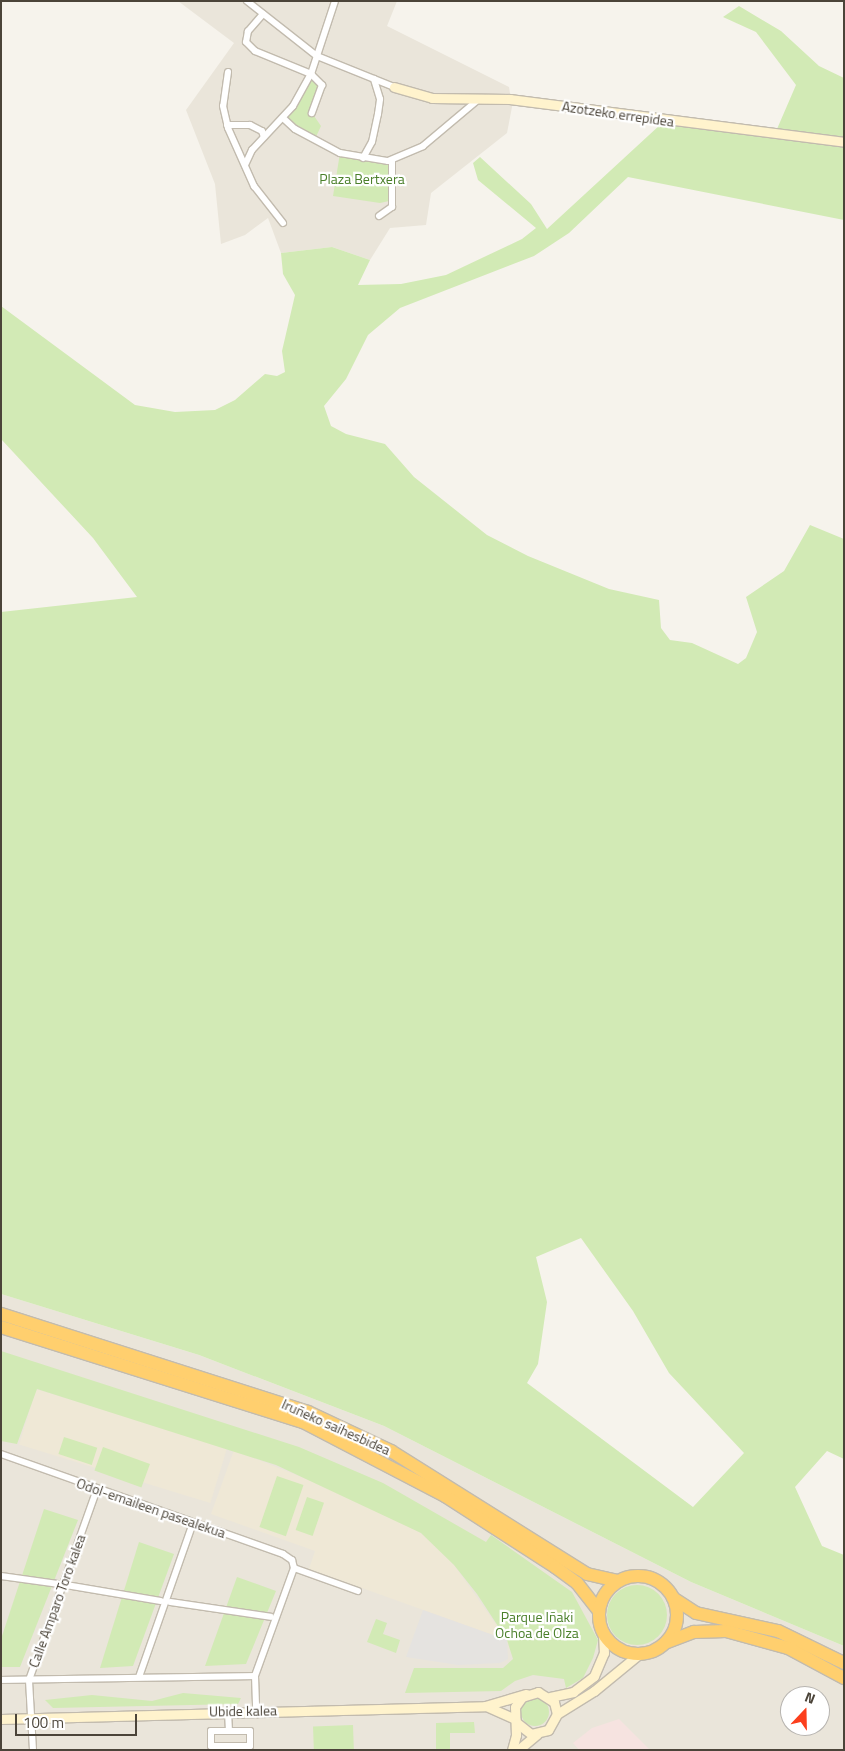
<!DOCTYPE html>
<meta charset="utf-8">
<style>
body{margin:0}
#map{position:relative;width:845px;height:1751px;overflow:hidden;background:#f6f3ec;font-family:"Titillium Web",sans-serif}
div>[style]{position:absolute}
.residential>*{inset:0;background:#eae5da}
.education>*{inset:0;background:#efe8d6;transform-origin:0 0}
.medical>*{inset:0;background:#f6e3e0}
.green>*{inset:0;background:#d2eab5;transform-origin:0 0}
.round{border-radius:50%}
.parking>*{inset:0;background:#e5e3e0}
.roads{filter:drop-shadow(1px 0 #c2bbae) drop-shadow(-1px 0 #c2bbae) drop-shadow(0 1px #c2bbae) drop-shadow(0 -1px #c2bbae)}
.street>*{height:6px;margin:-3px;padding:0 3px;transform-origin:3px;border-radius:3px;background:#fff}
.secondary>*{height:9px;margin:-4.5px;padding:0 4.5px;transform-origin:4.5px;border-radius:4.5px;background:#fff3cd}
.highway>*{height:12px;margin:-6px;padding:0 6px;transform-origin:6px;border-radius:6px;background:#ffcf6e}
.highway>.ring{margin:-6px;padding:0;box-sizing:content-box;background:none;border:12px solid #ffcf6e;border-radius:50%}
span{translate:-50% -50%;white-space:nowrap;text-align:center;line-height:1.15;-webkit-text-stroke:4.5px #fff;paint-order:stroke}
.street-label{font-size:14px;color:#4b4439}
.park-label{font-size:14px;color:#4a7f2a}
.frame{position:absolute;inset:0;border:2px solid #4b4439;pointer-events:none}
.north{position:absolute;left:780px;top:1686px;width:50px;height:50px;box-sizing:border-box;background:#fff;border:1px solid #b7b4b0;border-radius:50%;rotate:21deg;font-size:14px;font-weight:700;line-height:20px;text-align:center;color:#4b4439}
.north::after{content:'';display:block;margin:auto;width:18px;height:22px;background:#fc3f1d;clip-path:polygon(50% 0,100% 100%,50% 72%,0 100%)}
.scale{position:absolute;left:15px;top:1714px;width:122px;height:22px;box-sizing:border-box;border:2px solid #4b4439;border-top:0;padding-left:6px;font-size:15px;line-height:18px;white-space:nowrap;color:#4b4439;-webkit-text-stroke:4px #fff;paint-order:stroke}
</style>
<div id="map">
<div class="residential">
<i style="clip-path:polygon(178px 1px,397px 1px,387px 26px,509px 87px,512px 107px,507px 133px,431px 193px,426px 225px,390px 228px,370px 260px,332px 247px,281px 253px,268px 218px,245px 235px,221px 244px,215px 184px,186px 110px,234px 43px)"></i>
<i style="clip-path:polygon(evenodd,1px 1294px,199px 1355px,384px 1426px,691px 1582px,844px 1646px,844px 1750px,1px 1750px,1px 1294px,790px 1696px,820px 1696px,820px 1726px,790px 1726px,790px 1696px)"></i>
</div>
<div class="education">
<i style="left:36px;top:1389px;width:200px;height:58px;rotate:17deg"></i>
<i style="clip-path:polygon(234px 1450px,336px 1491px,421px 1533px,454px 1565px,507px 1640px,309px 1569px,315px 1551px,211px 1514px)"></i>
</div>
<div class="medical">
<i style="clip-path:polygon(619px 1719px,650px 1750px,579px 1750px,573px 1743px,592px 1728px)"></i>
</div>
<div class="green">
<i style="clip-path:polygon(evenodd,739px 6px,781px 31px,819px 66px,844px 78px,844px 220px,628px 177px,569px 233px,534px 256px,400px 308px,368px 335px,346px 379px,324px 406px,331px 426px,346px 434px,385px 444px,414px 477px,487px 535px,528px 556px,609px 589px,659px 600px,661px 628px,670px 640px,692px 643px,738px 664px,746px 658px,757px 632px,746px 597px,784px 571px,810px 525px,844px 539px,844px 1459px,827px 1451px,795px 1487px,822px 1546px,844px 1555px,844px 1646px,691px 1582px,384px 1426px,199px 1355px,1px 1294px,1px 612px,137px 597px,93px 538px,1px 439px,1px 306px,135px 405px,175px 412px,215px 410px,235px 400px,265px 374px,277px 376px,285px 372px,282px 351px,295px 295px,283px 274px,281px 253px,332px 247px,370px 260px,358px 285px,401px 284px,446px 275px,522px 239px,536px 228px,478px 180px,473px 163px,480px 157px,531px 204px,547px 229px,661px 124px,676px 126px,686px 118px,777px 129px,796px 85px,756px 32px,723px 17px,739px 6px,581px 1238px,633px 1311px,669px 1373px,744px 1453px,693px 1507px,527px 1383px,538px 1364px,547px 1302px,536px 1257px,581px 1238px)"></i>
<i style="clip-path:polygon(311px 74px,322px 85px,312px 113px,321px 126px,315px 139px,283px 118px)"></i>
<i style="clip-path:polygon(340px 153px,388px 161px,389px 201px,380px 203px,333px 196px)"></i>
<i style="clip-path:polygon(1px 1351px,299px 1447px,383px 1483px,486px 1542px,491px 1535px,572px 1592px,598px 1640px,593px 1658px,583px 1678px,566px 1688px,564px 1679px,533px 1675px,515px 1681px,501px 1691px,405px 1693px,414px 1668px,503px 1668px,513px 1659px,507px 1640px,477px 1594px,454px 1565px,421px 1533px,276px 1465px,37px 1389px,17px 1444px,1px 1441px)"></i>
<i style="left:64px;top:1437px;width:35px;height:18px;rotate:18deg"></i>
<i style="left:103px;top:1447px;width:50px;height:25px;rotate:20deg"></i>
<i style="left:277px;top:1476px;width:28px;height:54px;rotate:19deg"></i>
<i style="left:307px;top:1497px;width:18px;height:35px;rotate:19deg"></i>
<i style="clip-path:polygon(44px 1509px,78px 1520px,20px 1667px,1px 1667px,1px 1639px)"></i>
<i style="clip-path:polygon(139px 1542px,174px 1554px,133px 1666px,100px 1668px)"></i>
<i style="clip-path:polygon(237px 1577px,276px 1591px,246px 1664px,205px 1666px)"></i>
<i class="round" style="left:607px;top:1585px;width:60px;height:60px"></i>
<i style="clip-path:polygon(376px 1619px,387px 1623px,383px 1634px,400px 1640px,396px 1653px,367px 1642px)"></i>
<i style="clip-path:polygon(183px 1693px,241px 1698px,238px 1704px,53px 1708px,45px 1700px,92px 1695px,152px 1701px)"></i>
<i class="round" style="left:521px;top:1698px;width:28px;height:28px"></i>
<i style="clip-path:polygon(474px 1722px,475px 1733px,450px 1733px,450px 1750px,436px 1750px,436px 1723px)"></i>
<i style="left:353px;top:1725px;width:25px;height:40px;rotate:88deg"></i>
</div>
<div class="parking">
<i style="clip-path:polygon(423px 1610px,507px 1640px,508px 1659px,500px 1663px,458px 1665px,406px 1657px)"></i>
</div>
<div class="roads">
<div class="street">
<i style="left:247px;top:1px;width:89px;rotate:38.2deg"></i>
<i style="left:317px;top:56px;width:83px;rotate:21.9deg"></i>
<i style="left:263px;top:14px;width:23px;rotate:131deg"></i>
<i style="left:248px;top:31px;width:11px;rotate:100deg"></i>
<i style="left:246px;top:42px;width:13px;rotate:45deg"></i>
<i style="left:255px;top:51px;width:61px;rotate:22.3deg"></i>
<i style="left:311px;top:74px;width:16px;rotate:45deg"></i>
<i style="left:322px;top:85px;width:30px;rotate:110deg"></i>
<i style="left:228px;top:72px;width:34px;rotate:98deg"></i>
<i style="left:223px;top:106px;width:23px;rotate:77deg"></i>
<i style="left:228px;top:128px;width:64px;rotate:65.9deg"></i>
<i style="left:254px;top:186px;width:47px;rotate:51.9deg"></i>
<i style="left:283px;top:118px;width:16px;rotate:43deg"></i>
<i style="left:295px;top:129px;width:51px;rotate:28.1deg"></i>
<i style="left:340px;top:153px;width:49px;rotate:9.5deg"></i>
<i style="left:388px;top:161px;width:38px;rotate:-23deg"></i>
<i style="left:423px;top:146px;width:73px;rotate:-40deg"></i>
<i style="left:227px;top:125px;width:23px"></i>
<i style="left:250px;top:125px;width:13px;rotate:27deg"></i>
<i style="left:262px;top:131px;width:6px;rotate:72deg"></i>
<i style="left:363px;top:158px;width:18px;rotate:-61deg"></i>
<i style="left:372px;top:142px;width:29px;rotate:-78deg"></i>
<i style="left:378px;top:114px;width:15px;rotate:-82deg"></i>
<i style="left:380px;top:99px;width:21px;rotate:-107deg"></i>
<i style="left:245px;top:165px;width:17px;rotate:-65deg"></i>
<i style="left:252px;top:150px;width:60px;rotate:-47deg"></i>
<i style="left:293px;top:106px;width:37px;rotate:-61deg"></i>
<i style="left:311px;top:74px;width:77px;rotate:-71.8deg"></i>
<i style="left:379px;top:216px;width:16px;rotate:-35deg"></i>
<i style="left:392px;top:207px;width:47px;rotate:-90deg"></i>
<i style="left:1px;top:1454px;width:299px;rotate:19.5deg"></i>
<i style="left:283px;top:1554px;width:11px;rotate:34deg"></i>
<i style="left:292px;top:1560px;width:8px;rotate:76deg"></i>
<i style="left:294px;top:1568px;width:115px;rotate:109.9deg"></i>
<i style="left:255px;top:1676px;width:35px;rotate:88deg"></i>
<i style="left:294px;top:1568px;width:68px;rotate:19.8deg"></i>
<i style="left:1px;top:1576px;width:59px;rotate:7.9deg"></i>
<i style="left:66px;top:1585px;width:96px;rotate:9.6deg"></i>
<i style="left:170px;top:1602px;width:102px;rotate:8.4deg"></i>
<i style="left:139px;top:1677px;width:163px;rotate:-70.7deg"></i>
<i style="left:1px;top:1680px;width:254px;rotate:-0.9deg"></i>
<i style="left:228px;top:1712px;width:19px;rotate:87deg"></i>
<i style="left:211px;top:1731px;width:39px"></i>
<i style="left:250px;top:1731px;width:15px;rotate:90deg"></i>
<i style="left:250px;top:1746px;width:39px;rotate:180deg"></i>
<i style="left:211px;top:1746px;width:15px;rotate:-90deg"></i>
<i style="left:33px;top:1750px;width:70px;rotate:-93.3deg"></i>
<i style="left:29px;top:1680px;width:203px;rotate:-70.4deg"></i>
</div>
<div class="secondary">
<i style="left:394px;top:87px;width:40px;rotate:16deg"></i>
<i style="left:432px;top:98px;width:78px;rotate:0.7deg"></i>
<i style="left:510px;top:99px;width:337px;rotate:7.3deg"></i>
<i style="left:550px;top:1697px;width:24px;rotate:-12deg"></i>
<i style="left:573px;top:1692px;width:26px;rotate:-37deg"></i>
<i style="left:594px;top:1676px;width:25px;rotate:-67deg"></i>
<i style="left:604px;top:1653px;width:20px;rotate:-93deg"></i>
<i style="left:488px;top:1707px;width:30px;rotate:24deg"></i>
<i style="left:557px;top:1714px;width:44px;rotate:-31.9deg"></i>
<i style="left:594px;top:1691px;width:58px;rotate:-39.4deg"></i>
<i style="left:1px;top:1719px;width:484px;rotate:-1.5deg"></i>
<i style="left:485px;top:1706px;width:43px;rotate:-16.3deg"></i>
<i style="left:512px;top:1750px;width:16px;rotate:-75deg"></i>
<i style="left:516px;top:1735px;width:28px;rotate:-92deg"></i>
<i style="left:515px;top:1707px;width:12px;rotate:-55deg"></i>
<i style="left:522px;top:1697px;width:17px;rotate:-17deg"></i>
<i style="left:538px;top:1692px;width:19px;rotate:32deg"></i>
<i style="left:554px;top:1702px;width:12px;rotate:76deg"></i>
<i style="left:557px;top:1714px;width:18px;rotate:119deg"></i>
<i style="left:548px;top:1730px;width:17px;rotate:167deg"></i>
<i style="left:531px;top:1734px;width:18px;rotate:-142deg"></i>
<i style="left:518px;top:1750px;width:25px;rotate:-40deg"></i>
</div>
<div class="highway">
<i style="left:1px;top:1314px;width:322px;rotate:17.7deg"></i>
<i style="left:308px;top:1412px;width:92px;rotate:25.2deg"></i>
<i style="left:391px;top:1451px;width:231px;rotate:32.1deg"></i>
<i style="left:587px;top:1574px;width:32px;rotate:13deg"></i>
<i style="left:1px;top:1327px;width:317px;rotate:17.5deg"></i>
<i style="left:303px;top:1422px;width:160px;rotate:27.5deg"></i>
<i style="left:445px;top:1496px;width:131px;rotate:32.8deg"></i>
<i style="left:555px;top:1567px;width:27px;rotate:36deg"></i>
<i style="left:577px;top:1583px;width:36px;rotate:52deg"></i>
<i class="ring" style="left:599px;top:1576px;width:66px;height:66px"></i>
<i style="left:673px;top:1598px;width:27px;rotate:33deg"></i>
<i style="left:696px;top:1613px;width:84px;rotate:12.4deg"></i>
<i style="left:778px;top:1631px;width:73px;rotate:25.9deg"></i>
<i style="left:665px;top:1643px;width:31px;rotate:-21deg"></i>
<i style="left:694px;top:1632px;width:32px;rotate:-2deg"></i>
<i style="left:726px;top:1631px;width:64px;rotate:15.3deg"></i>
<i style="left:788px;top:1648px;width:64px;rotate:28.2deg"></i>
</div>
</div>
<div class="street-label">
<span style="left:618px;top:114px;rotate:8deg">Azotzeko errepidea</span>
<span style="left:336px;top:1427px;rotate:24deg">Iruñeko saihesbidea</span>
<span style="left:151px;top:1508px;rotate:19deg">Odol-emaileen pasealekua</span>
<span style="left:57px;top:1601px;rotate:-70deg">Calle Amparo Toro kalea</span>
<span style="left:243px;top:1711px;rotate:-1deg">Ubide kalea</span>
</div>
<div class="park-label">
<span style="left:362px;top:179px">Plaza Bertxera</span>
<span style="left:537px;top:1625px">Parque Iñaki<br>Ochoa de Olza</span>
</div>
<div class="frame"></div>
<div class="north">N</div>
<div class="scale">100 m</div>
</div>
